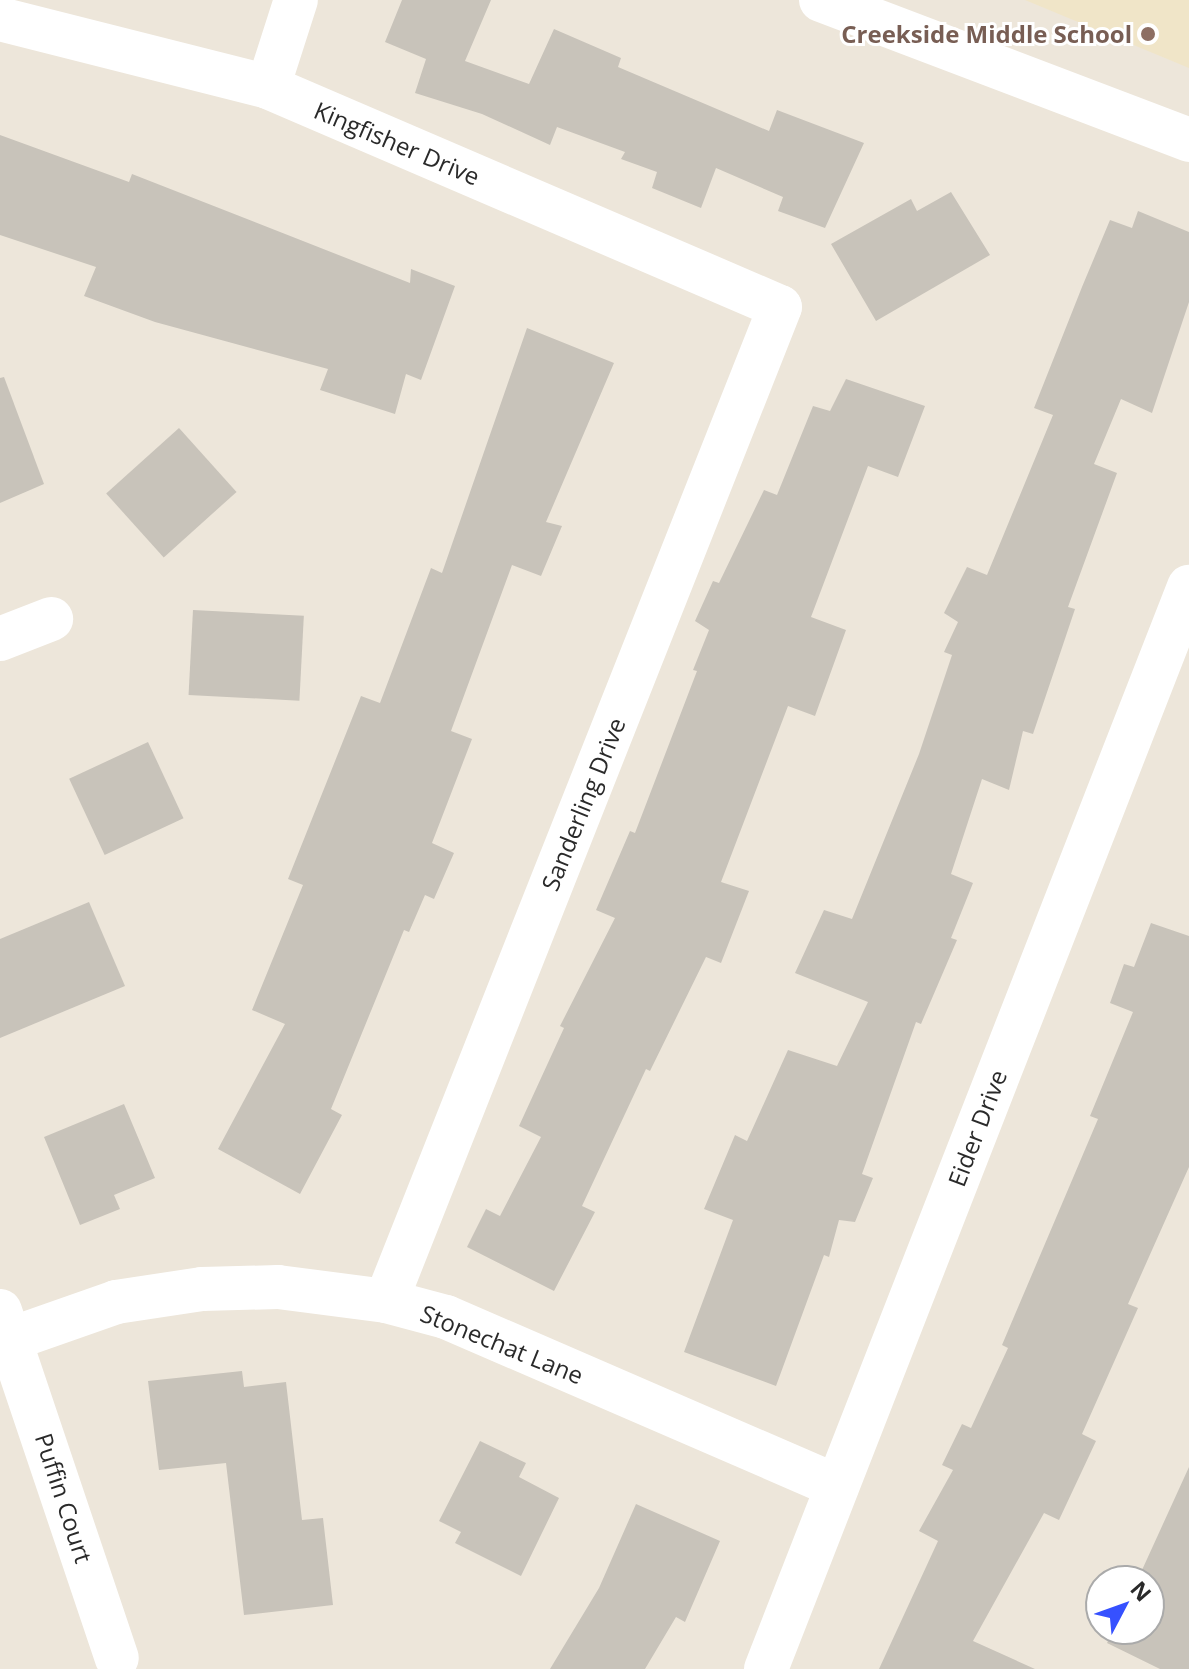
<!DOCTYPE html>
<style>
body{margin:0}
#map{position:relative;width:1189px;height:1669px;overflow:hidden;background:#ede6da;font-family:"Open Sans",sans-serif}
div>[style]{position:absolute}
.education>*{inset:0;background:#f0e5c8}
.building>*{inset:0;background:#c8c3ba;transform-origin:0 0}
.street>*{height:44px;margin:-22px;padding:0 22px;transform-origin:22px;border-radius:22px;background:#fff}
.secondary>*{height:44px;margin:-22px;padding:0 22px;transform-origin:22px;border-radius:22px;background:#fff}
.dots>*{width:22px;height:22px;translate:-50% -50%;box-sizing:border-box;border:4px solid #fff;border-radius:50%}
span{translate:-50% -50%;white-space:nowrap;text-align:center;line-height:1.15;-webkit-text-stroke:6px #fff;paint-order:stroke}
.education-label{font-size:24px;color:#785e54;font-weight:700}
.right{translate:-100% -50%;text-align:right}
.street-label{font-size:24px;color:#2a2a2a}
.north{position:absolute;left:1085px;top:1565px;width:80px;height:80px;box-sizing:border-box;background:#fff;border:2px solid #aaa;border-radius:50%;rotate:49deg;font-size:22px;font-weight:700;line-height:32px;text-align:center;color:#2a2a2a}
.north::after{content:'';display:block;margin:auto;width:28px;height:36px;background:#3651ff;clip-path:polygon(50% 0,100% 100%,50% 72%,0 100%)}
</style>
<div id="map">
<div class="education">
<i style="clip-path:polygon(1025px 0,1189px 0,1189px 68px)"></i>
</div>
<div class="building">
<i style="clip-path:polygon(402px 0,491px 0,465px 61px,529px 84px,554px 29px,621px 58px,618px 67px,769px 131px,777px 110px,864px 143px,825px 228px,778px 211px,783px 197px,716px 168px,701px 208px,652px 188px,657px 172px,621px 159px,625px 152px,557px 127px,550px 145px,482px 114px,415px 93px,426px 59px,385px 42px)"></i>
<i style="clip-path:polygon(0 135px,129px 182px,132px 174px,410px 283px,411px 269px,455px 286px,421px 380px,406px 374px,395px 414px,320px 390px,328px 369px,155px 322px,84px 296px,96px 267px,0 235px)"></i>
<i style="clip-path:polygon(951px 192px,990px 255px,876px 321px,831px 244px,911px 199px,917px 211px)"></i>
<i style="clip-path:polygon(1138px 211px,1189px 232px,1189px 302px,1152px 413px,1121px 399px,1094px 464px,1117px 473px,1068px 607px,1075px 609px,1033px 734px,1023px 731px,1009px 790px,982px 779px,951px 874px,973px 883px,951px 938px,957px 940px,921px 1024px,916px 1022px,862px 1174px,873px 1178px,855px 1222px,839px 1220px,829px 1257px,824px 1255px,776px 1386px,684px 1352px,733px 1220px,704px 1209px,735px 1135px,747px 1141px,788px 1050px,837px 1066px,868px 1002px,795px 973px,824px 910px,852px 919px,919px 754px,952px 655px,944px 652px,958px 622px,944px 613px,967px 567px,987px 575px,1053px 415px,1034px 408px,1082px 287px,1110px 220px,1132px 228px)"></i>
<i style="clip-path:polygon(527px 328px,614px 363px,546px 522px,562px 526px,541px 576px,512px 565px,451px 731px,472px 739px,432px 843px,454px 853px,434px 899px,425px 895px,409px 932px,404px 930px,331px 1109px,342px 1115px,300px 1194px,218px 1149px,285px 1024px,252px 1010px,303px 885px,288px 879px,361px 696px,380px 703px,431px 568px,442px 573px)"></i>
<i style="clip-path:polygon(4px 377px,44px 484px,0 503px,0 378px)"></i>
<i style="clip-path:polygon(846px 379px,925px 406px,898px 477px,868px 466px,811px 617px,846px 630px,815px 716px,788px 706px,721px 882px,749px 891px,721px 963px,706px 957px,650px 1071px,646px 1069px,582px 1206px,595px 1212px,554px 1291px,467px 1247px,486px 1209px,500px 1216px,541px 1137px,519px 1126px,564px 1028px,560px 1026px,615px 918px,596px 910px,630px 831px,635px 833px,697px 671px,693px 670px,709px 630px,695px 621px,713px 581px,719px 583px,764px 490px,777px 495px,813px 406px,830px 411px)"></i>
<i style="left:179px;top:428px;width:86px;height:98px;rotate:48deg"></i>
<i style="left:193px;top:610px;width:111px;height:85px;rotate:3deg"></i>
<i style="left:148px;top:742px;width:84px;height:87px;rotate:65deg"></i>
<i style="clip-path:polygon(89px 902px,125px 986px,0 1038px,0 939px)"></i>
<i style="clip-path:polygon(1151px 923px,1189px 936px,1189px 1167px,1128px 1304px,1138px 1308px,1082px 1434px,1096px 1441px,1059px 1520px,1044px 1513px,973px 1641px,1035px 1669px,879px 1669px,938px 1541px,919px 1531px,953px 1470px,942px 1465px,962px 1424px,971px 1428px,1008px 1348px,1002px 1345px,1098px 1119px,1090px 1116px,1133px 1012px,1110px 1003px,1124px 964px,1134px 967px)"></i>
<i style="clip-path:polygon(124px 1104px,155px 1178px,114px 1195px,120px 1209px,80px 1225px,44px 1137px)"></i>
<i style="clip-path:polygon(242px 1371px,244px 1387px,286px 1382px,302px 1520px,323px 1518px,333px 1605px,244px 1615px,226px 1463px,159px 1470px,148px 1381px)"></i>
<i style="clip-path:polygon(480px 1441px,526px 1463px,519px 1477px,559px 1498px,521px 1576px,455px 1543px,461px 1532px,439px 1521px)"></i>
<i style="clip-path:polygon(1189px 1467px,1189px 1669px,1160px 1669px,1107px 1643px,1114px 1629px,1149px 1629px,1149px 1581px,1137px 1581px)"></i>
<i style="clip-path:polygon(636px 1504px,720px 1541px,685px 1622px,676px 1617px,645px 1669px,550px 1669px,599px 1588px)"></i>
</div>
<div class="street">
<i style="left:0;top:19px;width:276px;rotate:14.2deg"></i>
<i style="left:268px;top:87px;width:557px;rotate:23.25deg"></i>
<i style="left:780px;top:307px;width:1069px;rotate:111.62deg"></i>
<i style="left:268px;top:87px;width:91px;rotate:-72.2deg"></i>
<i style="left:0;top:639px;width:55px;rotate:-21.4deg"></i>
<i style="left:0;top:1311px;width:366px;rotate:71.4deg"></i>
<i style="left:11px;top:1339px;width:111px;rotate:-19.4deg"></i>
<i style="left:116px;top:1302px;width:87px;rotate:-8.6deg"></i>
<i style="left:202px;top:1289px;width:76px;rotate:-1.5deg"></i>
<i style="left:278px;top:1287px;width:109px;rotate:7.4deg"></i>
<i style="left:386px;top:1301px;width:62px;rotate:14.9deg"></i>
<i style="left:446px;top:1317px;width:426px;rotate:23.4deg"></i>
<i style="left:766px;top:1669px;width:1162px;rotate:-68.65deg"></i>
</div>
<div class="secondary">
<i style="left:821px;top:0;width:394px;rotate:20.8deg"></i>
</div>
<div class="dots">
<i style="left:1148px;top:34px;background:#8d6e63"></i>
</div>
<div class="education-label">
<span class="right" style="left:1132px;top:34px">Creekside Middle School</span>
</div>
<div class="street-label">
<span style="left:397px;top:143px;rotate:23deg">Kingfisher Drive</span>
<span style="left:583px;top:804px;rotate:-68deg">Sanderling Drive</span>
<span style="left:977px;top:1128px;rotate:-69deg">Eider Drive</span>
<span style="left:502px;top:1344px;rotate:22deg">Stonechat Lane</span>
<span style="left:64px;top:1498px;rotate:72deg">Puffin Court</span>
</div>
<div class="north">N</div>
</div>
